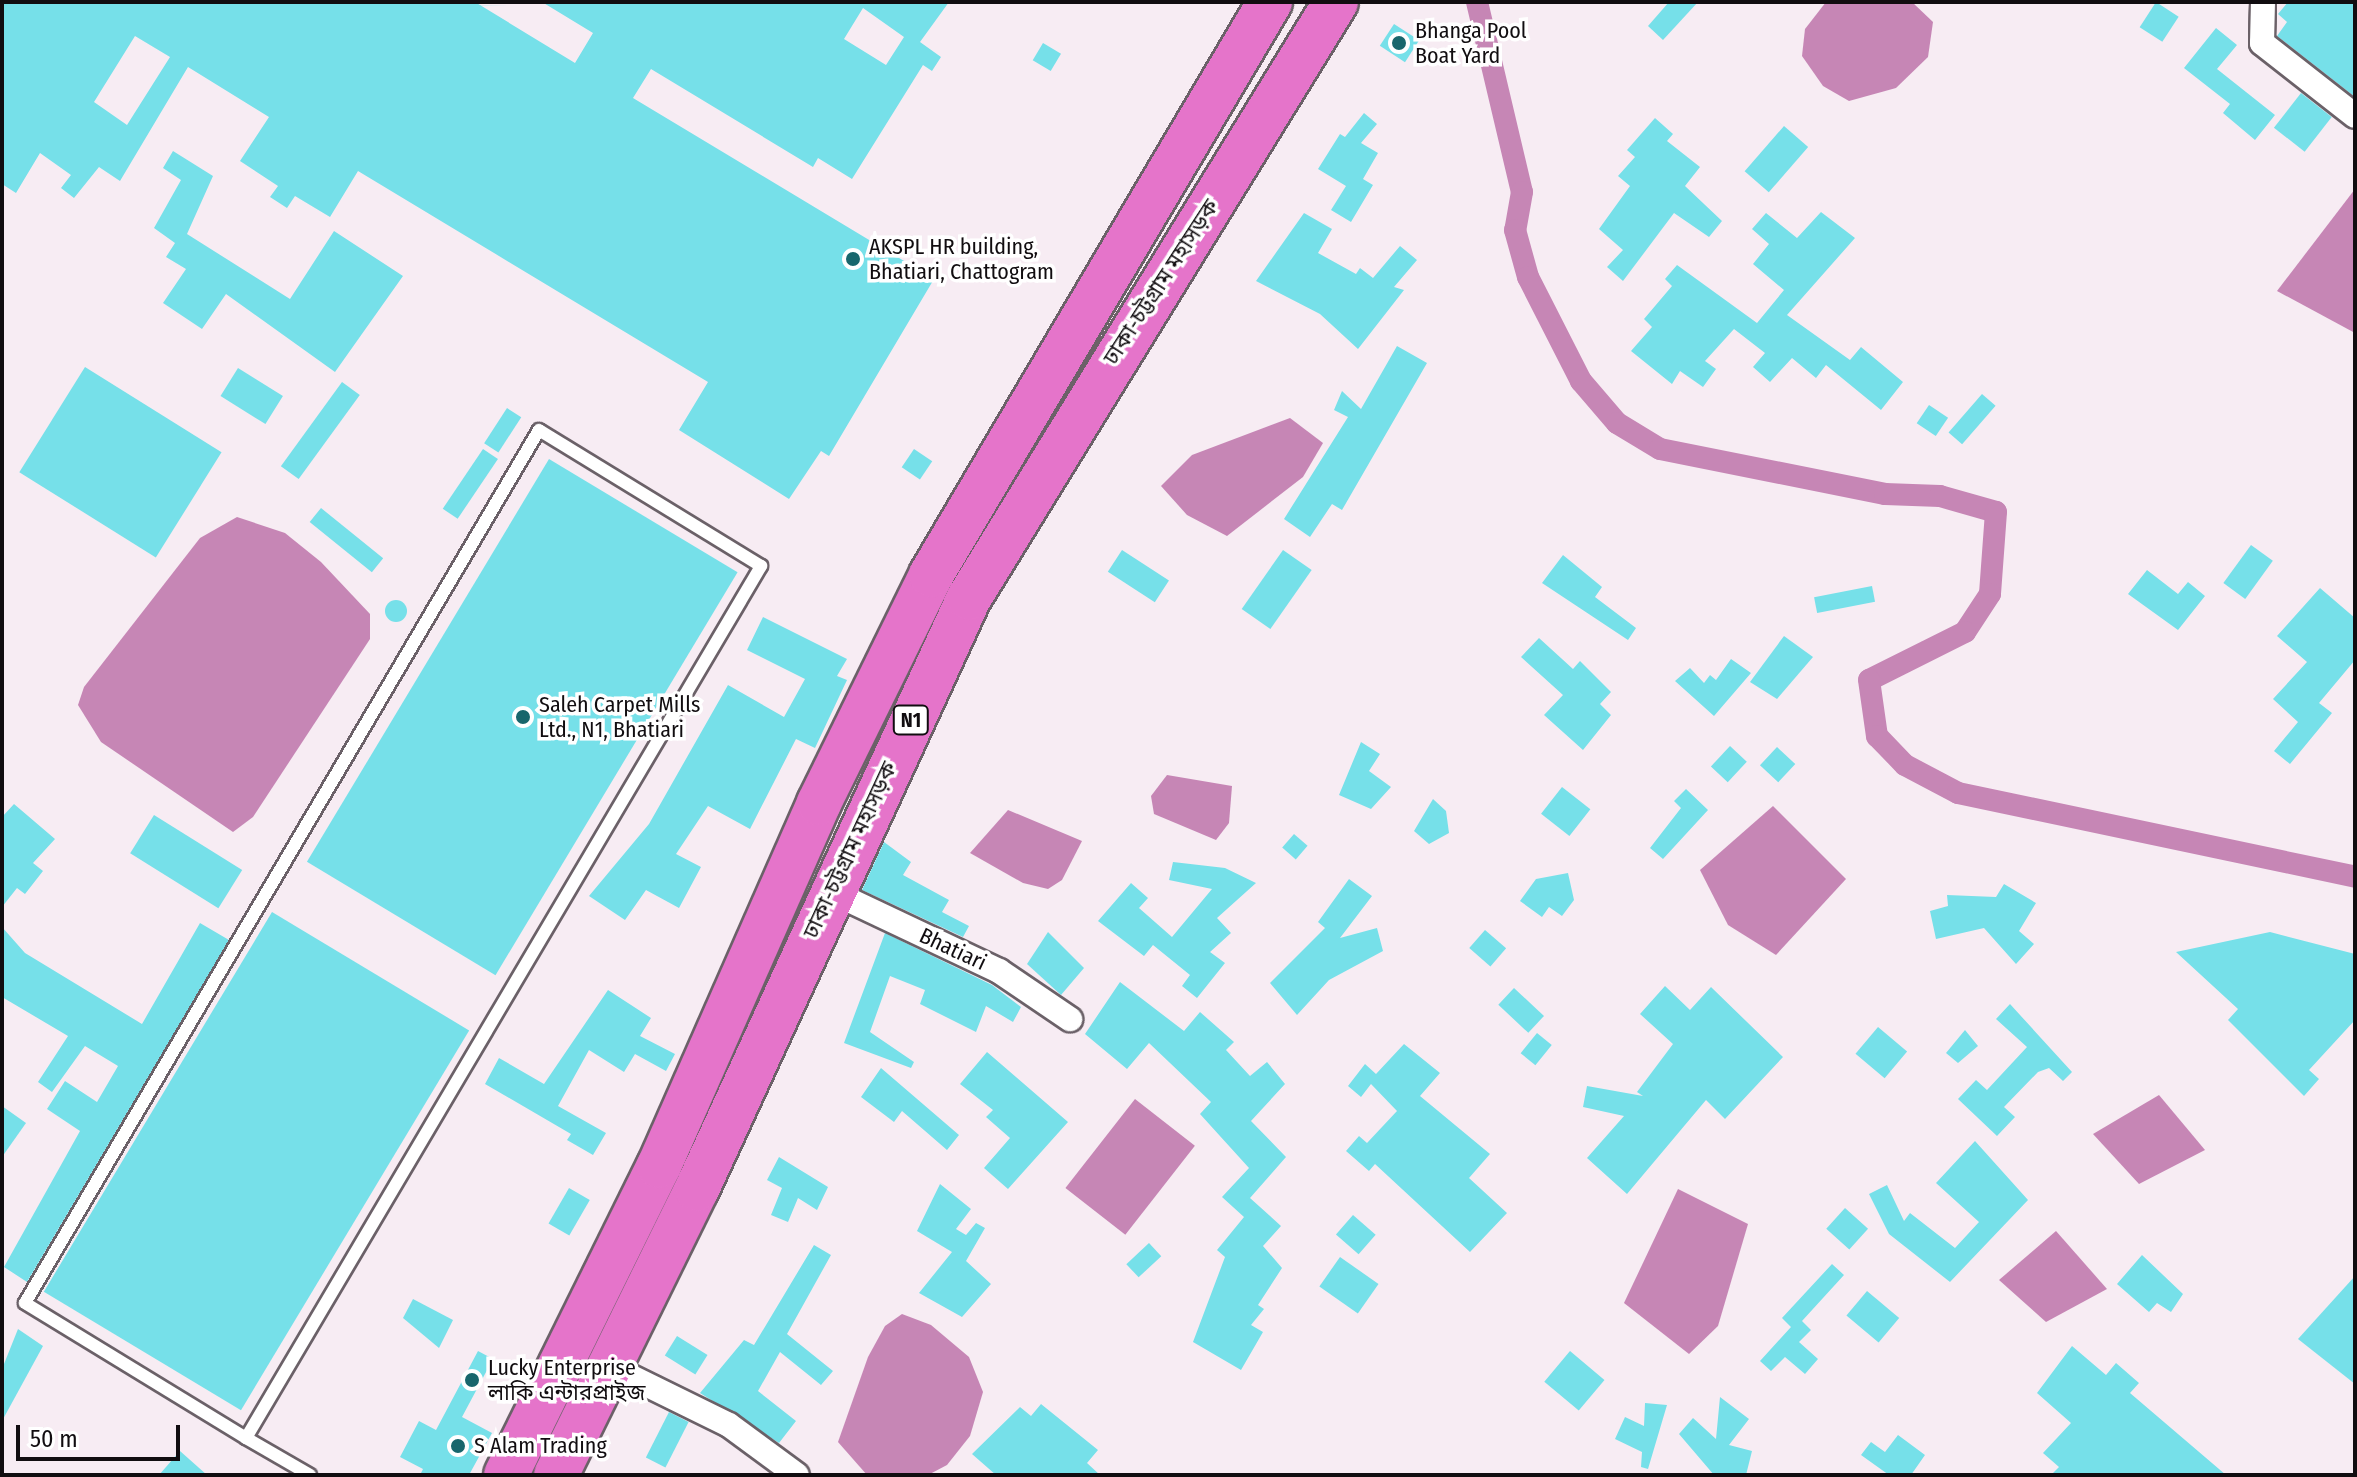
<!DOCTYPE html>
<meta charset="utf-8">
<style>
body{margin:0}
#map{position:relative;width:2357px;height:1477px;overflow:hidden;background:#f7ecf3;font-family:"Fira Sans Condensed","Noto Sans Bengali",sans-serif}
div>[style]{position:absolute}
.water>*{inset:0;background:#c686b5;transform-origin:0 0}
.canal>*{height:22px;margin:-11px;padding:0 11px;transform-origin:11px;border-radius:11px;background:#c686b5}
.building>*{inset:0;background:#76e0e9;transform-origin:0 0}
.round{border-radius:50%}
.roads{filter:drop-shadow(2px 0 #6b6168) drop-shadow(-2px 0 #6b6168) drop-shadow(0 2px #6b6168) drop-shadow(0 -2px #6b6168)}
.lane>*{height:12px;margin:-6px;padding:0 6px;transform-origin:6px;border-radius:6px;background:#fff}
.street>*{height:24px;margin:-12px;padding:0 12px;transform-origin:12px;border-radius:12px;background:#fff}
.highway>*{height:44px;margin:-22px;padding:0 22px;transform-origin:22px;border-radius:22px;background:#e574ca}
.dots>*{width:22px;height:22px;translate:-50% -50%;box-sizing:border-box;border:4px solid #fff;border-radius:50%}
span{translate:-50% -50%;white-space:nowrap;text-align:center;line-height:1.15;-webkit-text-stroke:7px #fff;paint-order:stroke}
.shield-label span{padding:2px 6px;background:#fff;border:2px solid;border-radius:6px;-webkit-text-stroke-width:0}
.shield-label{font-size:20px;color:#110d10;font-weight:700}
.poi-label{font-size:22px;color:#110d10}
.left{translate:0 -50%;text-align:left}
.street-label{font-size:22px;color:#110d10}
.frame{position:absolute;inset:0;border:4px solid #110d10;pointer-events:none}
.scale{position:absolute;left:16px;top:1425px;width:164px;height:36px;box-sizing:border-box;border:4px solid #110d10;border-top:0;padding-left:10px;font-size:24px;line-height:28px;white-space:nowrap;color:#110d10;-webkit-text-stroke:6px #fff;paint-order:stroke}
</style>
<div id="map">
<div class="water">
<i style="clip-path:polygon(1826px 2px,1912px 2px,1933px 22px,1928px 57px,1896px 88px,1849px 101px,1823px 86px,1802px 56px,1805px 29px)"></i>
<i style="clip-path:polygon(2355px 189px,2355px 333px,2277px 291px)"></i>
<i style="clip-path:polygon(1290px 418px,1323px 443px,1303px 477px,1227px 536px,1187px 515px,1161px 486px,1192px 455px)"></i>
<i style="clip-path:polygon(237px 517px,285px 533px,321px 562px,370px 614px,370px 639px,253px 817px,233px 832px,101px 742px,78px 705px,84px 687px,200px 538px)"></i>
<i style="clip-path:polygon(1167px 775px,1232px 786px,1229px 823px,1216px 840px,1154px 814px,1151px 796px)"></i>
<i style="clip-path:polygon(1773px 806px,1846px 879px,1776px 955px,1728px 925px,1700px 870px)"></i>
<i style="clip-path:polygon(1008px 810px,1082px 841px,1062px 880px,1048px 889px,1023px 883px,970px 853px)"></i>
<i style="clip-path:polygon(2159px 1095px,2205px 1150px,2139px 1184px,2093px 1134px)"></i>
<i style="left:1135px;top:1099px;width:76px;height:113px;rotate:38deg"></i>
<i style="clip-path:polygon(1678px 1189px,1748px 1224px,1718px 1326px,1689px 1354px,1624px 1303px)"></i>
<i style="clip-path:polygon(2056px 1231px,2107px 1289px,2046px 1322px,1999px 1280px)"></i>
<i style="clip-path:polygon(902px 1314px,931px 1325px,969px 1357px,983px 1392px,970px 1436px,947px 1465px,928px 1475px,867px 1475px,838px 1442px,868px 1357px,885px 1326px)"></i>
</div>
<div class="canal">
<i style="left:1477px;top:2px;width:195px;rotate:76.7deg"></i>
<i style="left:1522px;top:192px;width:39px;rotate:100deg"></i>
<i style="left:1515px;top:230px;width:49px;rotate:74.5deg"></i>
<i style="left:1528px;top:277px;width:117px;rotate:63deg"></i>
<i style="left:1581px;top:381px;width:55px;rotate:49.4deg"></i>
<i style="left:1617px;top:423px;width:50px;rotate:31.2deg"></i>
<i style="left:1660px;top:449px;width:229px;rotate:11.3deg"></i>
<i style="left:1885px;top:494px;width:55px;rotate:2.1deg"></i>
<i style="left:1940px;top:496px;width:58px;rotate:15.9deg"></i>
<i style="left:1996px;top:512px;width:82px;rotate:94.2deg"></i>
<i style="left:1990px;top:594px;width:45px;rotate:123.3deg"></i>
<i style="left:1965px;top:632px;width:107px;rotate:153.4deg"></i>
<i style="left:1869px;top:680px;width:57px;rotate:81.9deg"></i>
<i style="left:1877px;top:736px;width:40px;rotate:46deg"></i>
<i style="left:1905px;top:765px;width:60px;rotate:27.8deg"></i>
<i style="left:1958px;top:793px;width:406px;rotate:11.9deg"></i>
</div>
<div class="building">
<i style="clip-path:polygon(evenodd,2px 2px,475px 2px,575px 63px,593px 33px,542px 2px,949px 2px,920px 42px,941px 57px,932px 71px,923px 65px,852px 179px,818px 158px,813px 167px,651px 69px,633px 98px,934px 279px,829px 456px,821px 451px,789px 499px,679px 430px,708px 382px,358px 171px,330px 217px,295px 196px,287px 208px,270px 197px,278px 186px,240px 161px,269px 117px,188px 67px,120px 181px,99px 167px,74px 198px,61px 188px,71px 175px,40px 153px,16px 193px,2px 184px,2px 2px,863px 8px,904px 37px,886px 65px,844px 39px,863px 8px,2px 2px,135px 36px,170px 57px,127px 125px,94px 102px,135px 36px)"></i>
<i style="clip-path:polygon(1669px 2px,1698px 2px,1663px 40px,1648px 26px)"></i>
<i style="left:2156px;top:2px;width:27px;height:30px;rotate:33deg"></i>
<i style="clip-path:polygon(2288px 2px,2355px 2px,2355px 97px,2277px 36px,2287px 22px,2278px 14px)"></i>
<i style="left:1394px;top:24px;width:30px;height:26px;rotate:33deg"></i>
<i style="clip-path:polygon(2216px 28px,2237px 45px,2217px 69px,2275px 115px,2255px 140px,2223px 113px,2230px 104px,2184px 68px)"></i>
<i style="left:1043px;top:43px;width:21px;height:20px;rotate:31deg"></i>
<i style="left:2301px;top:93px;width:39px;height:44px;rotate:38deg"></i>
<i style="clip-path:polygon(1364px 113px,1377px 124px,1361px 143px,1378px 153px,1363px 179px,1373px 185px,1351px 222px,1331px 210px,1346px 186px,1318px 169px,1340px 134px,1345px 137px)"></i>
<i style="clip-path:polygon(1655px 118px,1673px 134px,1667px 141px,1700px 167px,1685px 186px,1722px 221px,1709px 237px,1674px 213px,1623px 281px,1607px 267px,1623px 250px,1599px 229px,1630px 186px,1618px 176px,1635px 157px,1627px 150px)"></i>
<i style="left:1784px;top:126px;width:32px;height:60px;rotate:41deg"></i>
<i style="clip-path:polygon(173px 151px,213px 176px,187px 234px,290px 299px,334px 231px,403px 276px,335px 372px,226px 294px,202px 329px,163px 303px,186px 269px,166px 257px,175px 243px,154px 228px,181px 180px,163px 168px)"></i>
<i style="clip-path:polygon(1821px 212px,1855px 238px,1787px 315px,1850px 360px,1861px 347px,1903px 382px,1881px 410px,1826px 365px,1816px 378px,1792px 358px,1770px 382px,1753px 367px,1765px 353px,1734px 329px,1705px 361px,1716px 369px,1703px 387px,1680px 371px,1672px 384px,1631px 351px,1652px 327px,1644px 319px,1672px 286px,1665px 279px,1677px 265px,1757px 323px,1784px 290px,1753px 264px,1769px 244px,1752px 229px,1766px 213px,1797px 238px)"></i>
<i style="clip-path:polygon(1304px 213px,1332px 229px,1318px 253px,1356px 274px,1360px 268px,1373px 278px,1400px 246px,1417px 260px,1394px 287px,1404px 290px,1358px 349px,1320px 314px,1256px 281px)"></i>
<i style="clip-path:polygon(1397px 346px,1427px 363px,1342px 510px,1332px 504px,1310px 537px,1284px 519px,1348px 417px,1334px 410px,1342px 391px,1361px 409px)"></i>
<i style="left:85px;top:367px;width:161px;height:124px;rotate:32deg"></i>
<i style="left:238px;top:368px;width:53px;height:33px;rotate:32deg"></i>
<i style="left:342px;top:382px;width:22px;height:104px;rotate:36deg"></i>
<i style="left:1982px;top:394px;width:18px;height:51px;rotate:41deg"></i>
<i style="left:1929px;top:405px;width:23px;height:22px;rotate:34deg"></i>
<i style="left:507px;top:408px;width:17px;height:42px;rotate:33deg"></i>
<i style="left:483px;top:449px;width:18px;height:72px;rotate:34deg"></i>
<i style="left:914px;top:449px;width:22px;height:22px;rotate:34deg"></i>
<i style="left:549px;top:459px;width:220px;height:470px;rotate:31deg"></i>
<i style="left:321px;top:508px;width:80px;height:18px;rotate:39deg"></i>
<i style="left:2251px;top:545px;width:27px;height:47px;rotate:36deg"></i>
<i style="left:1122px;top:550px;width:56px;height:26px;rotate:33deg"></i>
<i style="left:1283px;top:550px;width:35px;height:72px;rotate:35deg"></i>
<i style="clip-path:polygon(1563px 555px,1602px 587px,1595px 597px,1636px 628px,1628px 640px,1542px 583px)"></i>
<i style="clip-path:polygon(2147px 570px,2178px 594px,2188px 582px,2205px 596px,2178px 630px,2128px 594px)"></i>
<i style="left:1872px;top:586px;width:16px;height:59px;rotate:79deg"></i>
<i style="clip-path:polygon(2320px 588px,2355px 618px,2355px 660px,2319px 703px,2332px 713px,2290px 764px,2274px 751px,2298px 722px,2273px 699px,2307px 662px,2277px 636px)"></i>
<i class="round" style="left:385px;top:600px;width:22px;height:22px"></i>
<i style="clip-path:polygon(763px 617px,847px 659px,837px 676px,847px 680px,815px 748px,796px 739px,750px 829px,708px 806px,676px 854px,701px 867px,679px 908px,646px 890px,625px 920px,589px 896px,649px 824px,728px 685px,784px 717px,805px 679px,747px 650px)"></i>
<i style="clip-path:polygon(1784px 636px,1813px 657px,1777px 699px,1750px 682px)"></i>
<i style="clip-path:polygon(1539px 638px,1573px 669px,1580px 661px,1611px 692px,1600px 704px,1611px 715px,1583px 750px,1544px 715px,1563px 695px,1521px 657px)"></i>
<i style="clip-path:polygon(1731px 659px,1751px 673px,1714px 716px,1675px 681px,1690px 668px,1704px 683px,1710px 675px,1716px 680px)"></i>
<i style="clip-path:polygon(1361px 742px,1380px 754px,1369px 771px,1391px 787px,1371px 809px,1339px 795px)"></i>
<i style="left:1730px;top:746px;width:23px;height:28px;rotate:43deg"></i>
<i style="left:1777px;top:747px;width:25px;height:25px;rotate:43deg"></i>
<i style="left:1562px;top:787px;width:36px;height:34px;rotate:38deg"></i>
<i style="clip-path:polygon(1686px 789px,1708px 810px,1663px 859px,1650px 848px,1681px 808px,1674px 801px)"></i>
<i style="clip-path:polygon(1433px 799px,1446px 811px,1449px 833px,1429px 844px,1414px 831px)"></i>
<i style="clip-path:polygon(14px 804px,55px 839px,33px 863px,43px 871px,25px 894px,17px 888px,2px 907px,2px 817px)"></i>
<i style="left:154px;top:815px;width:104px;height:45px;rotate:32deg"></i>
<i style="left:1294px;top:834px;width:18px;height:18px;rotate:41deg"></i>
<i style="clip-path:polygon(884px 842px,911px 862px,903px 875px,949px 900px,942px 912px,969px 926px,963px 937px,862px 890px)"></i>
<i style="clip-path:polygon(1173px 862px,1225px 868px,1256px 883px,1217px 918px,1231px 933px,1210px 952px,1225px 963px,1197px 998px,1182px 986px,1190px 975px,1153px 945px,1144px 956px,1098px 921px,1131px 883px,1148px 898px,1139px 908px,1172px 937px,1212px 889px,1169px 880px)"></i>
<i style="clip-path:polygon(1568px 873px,1574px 900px,1562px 916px,1549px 907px,1542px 917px,1520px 901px,1536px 879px)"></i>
<i style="clip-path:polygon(1349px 879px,1372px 896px,1340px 938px,1377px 928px,1383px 951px,1329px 980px,1297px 1015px,1270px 983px,1325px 928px,1318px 922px)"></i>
<i style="clip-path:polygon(2004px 884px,2036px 903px,2019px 931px,2034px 944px,2016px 964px,1984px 928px,1936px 939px,1930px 911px,1948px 906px,1947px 895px,1996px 897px)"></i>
<i style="left:272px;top:912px;width:230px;height:443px;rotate:31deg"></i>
<i style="clip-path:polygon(200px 923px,229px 940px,27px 1282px,4px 1267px,80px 1131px,47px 1109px,65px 1081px,97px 1102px,118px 1066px,85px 1046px,52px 1092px,38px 1082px,68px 1036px,2px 997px,2px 927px,25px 953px,142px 1024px)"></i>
<i style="left:1485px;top:930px;width:28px;height:24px;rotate:41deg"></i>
<i style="clip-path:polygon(1048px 932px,1084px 968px,1061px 995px,1027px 964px)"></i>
<i style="clip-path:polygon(2270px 932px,2355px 954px,2355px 1020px,2309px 1070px,2319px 1079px,2304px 1096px,2228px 1020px,2238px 1009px,2176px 952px)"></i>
<i style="clip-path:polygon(885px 933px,992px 985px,1021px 1007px,1013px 1022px,986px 1006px,976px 1032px,920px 1004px,925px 990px,890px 976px,870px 1032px,914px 1062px,911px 1068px,844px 1043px)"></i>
<i style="clip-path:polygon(1120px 982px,1184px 1031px,1200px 1012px,1234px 1042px,1226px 1050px,1250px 1076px,1267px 1062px,1285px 1084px,1251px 1121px,1286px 1157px,1250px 1198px,1281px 1226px,1263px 1246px,1282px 1268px,1258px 1305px,1264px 1309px,1251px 1325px,1263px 1332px,1241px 1370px,1193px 1342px,1225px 1257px,1217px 1250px,1244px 1217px,1222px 1197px,1249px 1168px,1200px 1114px,1211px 1102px,1149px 1043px,1127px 1069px,1085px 1034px)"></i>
<i style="clip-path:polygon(1665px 986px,1690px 1010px,1711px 987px,1783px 1057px,1725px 1119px,1706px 1100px,1627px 1194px,1587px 1158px,1624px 1116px,1583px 1107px,1587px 1086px,1643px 1096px,1637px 1092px,1673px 1044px,1640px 1014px)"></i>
<i style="left:1514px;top:988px;width:41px;height:23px;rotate:43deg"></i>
<i style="clip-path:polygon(608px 990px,651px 1018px,640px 1036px,675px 1054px,666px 1071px,635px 1054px,624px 1072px,589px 1050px,558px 1106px,606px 1133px,593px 1155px,567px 1140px,571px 1134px,485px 1084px,499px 1058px,544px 1084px)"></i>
<i style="clip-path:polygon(2010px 1004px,2072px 1072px,2063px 1081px,2049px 1068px,2038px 1072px,2004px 1107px,2015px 1117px,1997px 1136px,1958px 1099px,1976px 1080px,1987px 1090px,2027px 1047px,1996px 1019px)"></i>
<i style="left:1878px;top:1027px;width:38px;height:35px;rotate:40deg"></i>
<i style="clip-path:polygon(1965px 1030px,1978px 1046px,1958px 1063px,1946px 1053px)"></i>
<i style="left:1537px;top:1033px;width:19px;height:26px;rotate:39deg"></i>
<i style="clip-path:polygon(1404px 1044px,1440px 1073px,1420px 1096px,1490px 1154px,1469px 1178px,1507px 1213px,1470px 1252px,1375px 1164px,1369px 1171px,1346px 1151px,1359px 1136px,1367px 1143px,1397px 1111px,1371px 1084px,1361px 1097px,1348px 1086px,1365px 1064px,1376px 1074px)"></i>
<i style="clip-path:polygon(987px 1052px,1068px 1122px,1008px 1189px,984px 1168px,1010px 1138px,986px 1117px,993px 1110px,960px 1084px)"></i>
<i style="clip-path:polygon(881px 1068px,959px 1135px,947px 1150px,902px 1111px,894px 1122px,861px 1097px)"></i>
<i style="clip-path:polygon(2px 1106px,26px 1123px,2px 1157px)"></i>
<i style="clip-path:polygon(1975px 1141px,2028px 1200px,1950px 1282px,1889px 1234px,1869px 1194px,1887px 1185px,1904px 1221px,1910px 1213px,1955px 1248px,1979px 1222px,1936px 1183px)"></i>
<i style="clip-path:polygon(779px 1157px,828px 1187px,817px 1210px,798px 1198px,788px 1222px,771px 1215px,782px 1188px,767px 1180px)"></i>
<i style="clip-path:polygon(940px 1184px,971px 1209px,956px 1229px,966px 1235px,976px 1223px,985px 1228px,966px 1261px,991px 1284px,962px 1317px,919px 1293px,952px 1252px,917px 1231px)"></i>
<i style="left:569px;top:1188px;width:24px;height:41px;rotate:30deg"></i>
<i style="left:1845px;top:1208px;width:31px;height:28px;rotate:42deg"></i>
<i style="left:1353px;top:1215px;width:30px;height:26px;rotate:41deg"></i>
<i style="left:1149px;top:1243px;width:18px;height:31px;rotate:47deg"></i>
<i style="clip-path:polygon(814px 1245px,831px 1255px,787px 1334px,833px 1371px,821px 1385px,780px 1352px,758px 1391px,796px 1421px,779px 1443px,700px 1393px,744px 1340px,754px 1345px)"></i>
<i style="clip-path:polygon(2142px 1255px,2183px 1294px,2171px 1312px,2157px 1303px,2149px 1312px,2117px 1284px)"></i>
<i style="left:1340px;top:1257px;width:47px;height:36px;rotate:35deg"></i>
<i style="clip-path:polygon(1832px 1264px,1844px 1275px,1802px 1321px,1811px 1330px,1799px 1342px,1818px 1359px,1805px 1374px,1785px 1357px,1771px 1371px,1760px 1361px,1791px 1327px,1782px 1318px)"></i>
<i style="clip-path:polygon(2355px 1276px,2355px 1384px,2298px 1339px)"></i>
<i style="left:1867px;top:1291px;width:42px;height:32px;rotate:40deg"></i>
<i style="clip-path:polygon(413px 1299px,453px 1320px,439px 1348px,403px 1318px)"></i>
<i style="clip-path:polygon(18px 1329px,43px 1346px,2px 1421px,2px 1369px)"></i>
<i style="left:677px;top:1336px;width:36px;height:23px;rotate:32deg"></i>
<i style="clip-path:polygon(2072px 1346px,2106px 1375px,2116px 1363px,2139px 1383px,2130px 1393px,2226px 1475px,2051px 1475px,2059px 1467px,2043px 1453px,2071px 1423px,2037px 1393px)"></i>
<i style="clip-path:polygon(478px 1351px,493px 1359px,462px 1417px,492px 1433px,469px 1475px,420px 1475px,423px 1469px,400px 1457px,419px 1421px,436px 1430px)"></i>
<i style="left:1570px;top:1351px;width:45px;height:40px;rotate:40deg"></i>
<i style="clip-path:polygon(1720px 1397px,1749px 1419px,1729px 1445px,1752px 1451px,1746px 1475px,1714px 1475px,1679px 1434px,1693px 1418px,1716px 1439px)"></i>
<i style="clip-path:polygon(1645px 1403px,1667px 1405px,1648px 1469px,1641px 1467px,1642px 1452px,1615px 1439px,1625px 1417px,1644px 1426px)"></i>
<i style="clip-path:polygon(1041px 1404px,1098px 1450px,1087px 1463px,1100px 1475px,996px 1475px,972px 1454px,1020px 1407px,1031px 1416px)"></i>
<i style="left:669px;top:1412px;width:22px;height:51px;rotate:27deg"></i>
<i style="clip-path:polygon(1898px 1435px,1925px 1455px,1911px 1475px,1889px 1475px,1861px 1455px,1871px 1442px,1885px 1452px)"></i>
<i style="clip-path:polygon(180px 1451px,207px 1475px,159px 1475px)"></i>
</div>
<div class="roads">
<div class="lane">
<i style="left:246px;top:1438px;width:1013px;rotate:-59.43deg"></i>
<i style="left:761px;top:566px;width:260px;rotate:-148.5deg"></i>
<i style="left:539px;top:430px;width:1013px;rotate:120.49deg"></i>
<i style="left:25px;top:1303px;width:259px;rotate:31.4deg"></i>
<i style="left:246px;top:1438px;width:74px;rotate:30deg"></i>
</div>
<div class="street">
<i style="left:2263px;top:2px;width:41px;rotate:91.4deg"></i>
<i style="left:2262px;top:43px;width:118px;rotate:38.1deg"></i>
<i style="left:830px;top:891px;width:187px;rotate:25.3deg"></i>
<i style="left:999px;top:971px;width:86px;rotate:34.1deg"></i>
<i style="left:611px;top:1367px;width:131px;rotate:26.2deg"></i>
<i style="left:729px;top:1425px;width:84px;rotate:36.3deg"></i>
</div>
<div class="highway">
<i style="left:506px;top:1475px;width:345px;rotate:-63.7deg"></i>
<i style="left:659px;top:1166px;width:397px;rotate:-66.2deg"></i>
<i style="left:819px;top:803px;width:254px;rotate:-63.8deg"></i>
<i style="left:931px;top:575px;width:666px;rotate:-59.39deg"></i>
<i style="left:556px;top:1475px;width:319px;rotate:-63.8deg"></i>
<i style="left:697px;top:1189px;width:651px;rotate:-65.29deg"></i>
<i style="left:969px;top:598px;width:700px;rotate:-58.38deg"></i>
</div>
</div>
<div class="dots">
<i style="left:1399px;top:43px;background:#18666c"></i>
<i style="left:853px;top:259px;background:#18666c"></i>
<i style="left:523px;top:717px;background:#18666c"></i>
<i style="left:472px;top:1380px;background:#18666c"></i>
<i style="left:458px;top:1446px;background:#18666c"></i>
</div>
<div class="shield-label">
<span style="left:911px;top:720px">N1</span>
</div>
<div class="poi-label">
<span class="left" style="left:1415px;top:43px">Bhanga Pool<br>Boat Yard</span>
<span class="left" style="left:869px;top:259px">AKSPL HR building,<br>Bhatiari, Chattogram</span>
<span class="left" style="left:539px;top:717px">Saleh Carpet Mills<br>Ltd., N1, Bhatiari</span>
<span class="left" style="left:488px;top:1380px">Lucky Enterprise<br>লাকি এন্টারপ্রাইজ</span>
<span class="left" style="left:474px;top:1446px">S Alam Trading</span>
</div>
<div class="street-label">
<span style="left:1161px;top:282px;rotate:-57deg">ঢাকা-চট্টগ্রাম মহাসড়ক</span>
<span style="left:850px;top:850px;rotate:-65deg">ঢাকা-চট্টগ্রাম মহাসড়ক</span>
<span style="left:953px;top:949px;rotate:25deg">Bhatiari</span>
</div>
<div class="frame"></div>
<div class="scale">50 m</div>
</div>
